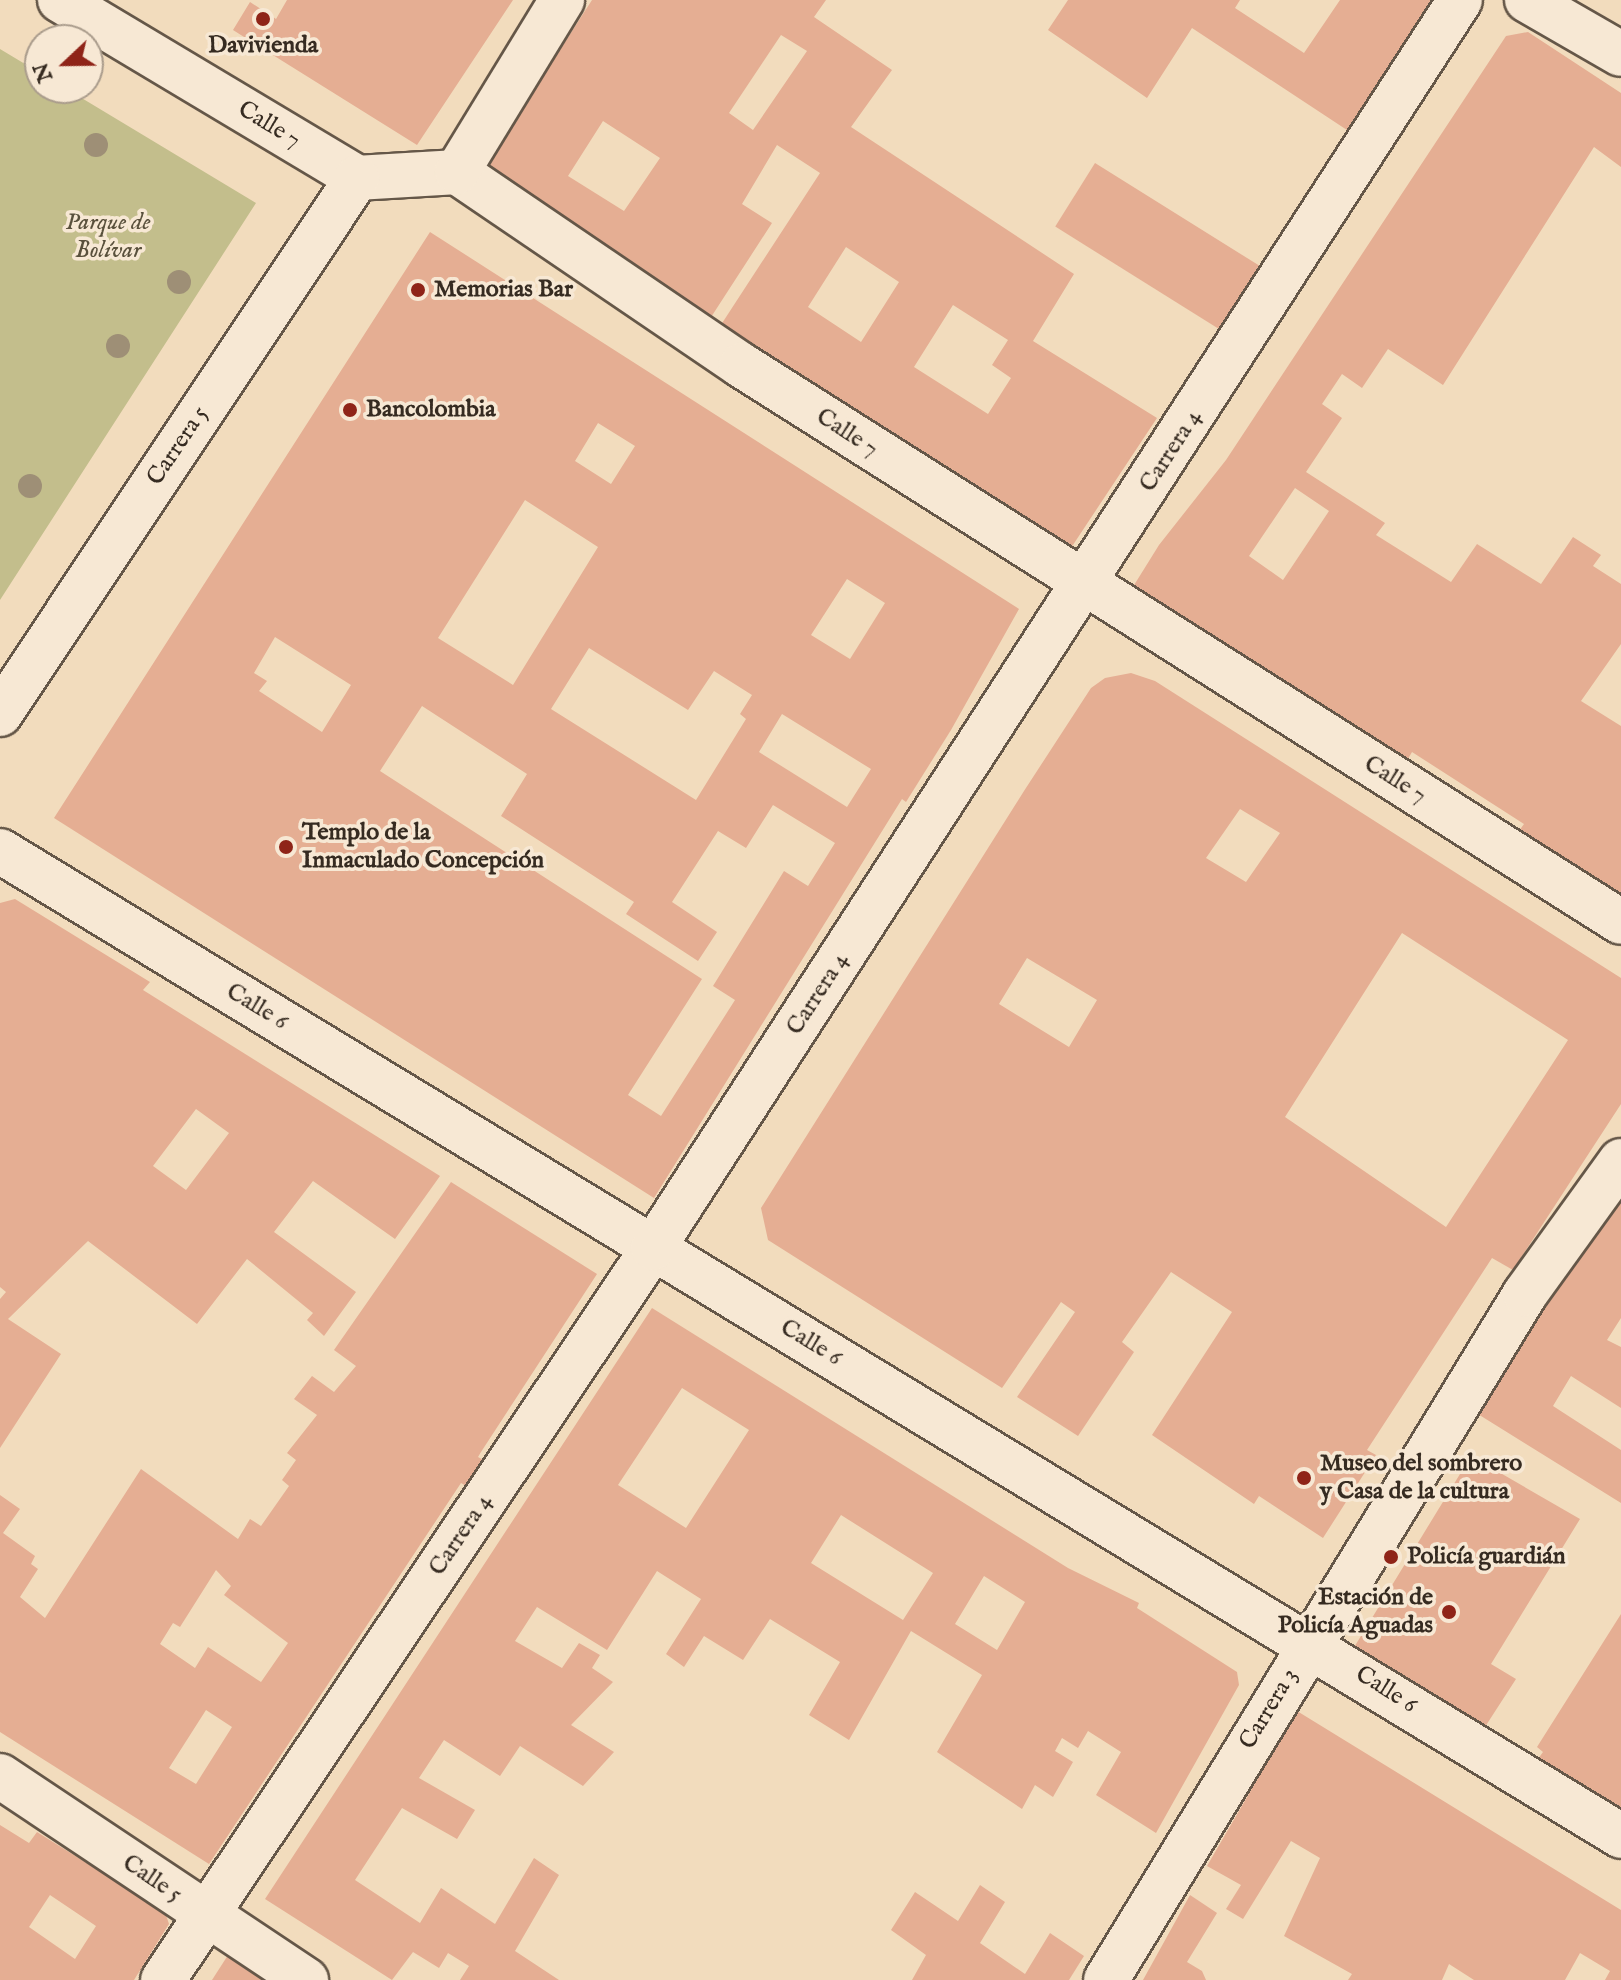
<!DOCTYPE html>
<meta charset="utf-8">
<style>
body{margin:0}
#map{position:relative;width:1621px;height:1980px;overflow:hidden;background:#f2dcbd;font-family:"IM FELL English",serif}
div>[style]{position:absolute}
.green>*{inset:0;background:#c3be8c}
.building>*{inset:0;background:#e5ae93;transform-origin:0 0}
.roads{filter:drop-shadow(2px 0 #655748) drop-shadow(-2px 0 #655748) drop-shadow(0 2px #655748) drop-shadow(0 -2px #655748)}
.minor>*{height:44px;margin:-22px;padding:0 22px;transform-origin:22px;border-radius:22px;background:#f7e8d4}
.secondary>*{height:44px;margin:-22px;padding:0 22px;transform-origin:22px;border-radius:22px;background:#f7e8d4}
.trees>*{width:24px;height:24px;margin:-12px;border-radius:50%;background:#9e8f76}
.dots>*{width:22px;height:22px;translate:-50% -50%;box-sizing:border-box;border:4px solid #f7e8d4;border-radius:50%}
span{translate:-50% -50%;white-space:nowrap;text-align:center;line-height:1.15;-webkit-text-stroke:7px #f7e8d4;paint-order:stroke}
.poi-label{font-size:24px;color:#362b21;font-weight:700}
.left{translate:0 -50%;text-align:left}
.right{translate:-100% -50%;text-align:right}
.street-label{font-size:24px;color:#362b21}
.park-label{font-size:24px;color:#59503c;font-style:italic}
.north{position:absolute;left:24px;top:24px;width:80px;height:80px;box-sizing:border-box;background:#f7e8d4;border:2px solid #aa9c8c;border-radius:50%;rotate:248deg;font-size:22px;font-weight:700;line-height:32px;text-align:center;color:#362b21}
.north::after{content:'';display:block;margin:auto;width:28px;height:36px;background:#8f2418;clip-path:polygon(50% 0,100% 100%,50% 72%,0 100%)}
</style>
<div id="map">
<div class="green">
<i style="clip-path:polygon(0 49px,40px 73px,40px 88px,65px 88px,256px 203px,0 600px)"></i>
</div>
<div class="building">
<i style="clip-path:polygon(287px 0,513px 0,417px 145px,233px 30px,250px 2px,276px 19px)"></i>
<i style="clip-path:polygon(evenodd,592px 0,826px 0,814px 17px,892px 70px,851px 127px,1074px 274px,1033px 341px,1157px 418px,1065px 557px,715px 334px,820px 173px,777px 145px,742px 204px,772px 223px,704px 328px,475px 182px,592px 0,781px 35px,807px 51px,753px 130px,729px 113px,781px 35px,592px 0,603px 121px,660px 158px,624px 211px,568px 176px,603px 121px,592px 0,846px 247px,899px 282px,861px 342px,808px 307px,846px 247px,592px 0,953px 305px,1008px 340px,992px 365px,1011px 378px,988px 414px,914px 367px,953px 305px)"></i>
<i style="clip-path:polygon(1068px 0,1240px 0,1235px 8px,1304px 53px,1340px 0,1440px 0,1350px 132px,1192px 28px,1147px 98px,1048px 30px)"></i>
<i style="clip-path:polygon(evenodd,1528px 32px,1621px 93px,1621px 167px,1594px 147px,1443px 385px,1388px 349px,1362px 388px,1342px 374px,1322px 404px,1342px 418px,1306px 472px,1385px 523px,1376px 535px,1451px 582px,1477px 544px,1541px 584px,1573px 537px,1601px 555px,1593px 566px,1621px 584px,1621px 644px,1581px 701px,1621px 726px,1621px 902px,1516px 835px,1524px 824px,1412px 752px,1405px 764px,1131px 590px,1159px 545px,1226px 460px,1506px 36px,1528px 32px,1295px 488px,1329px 511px,1283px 580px,1249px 556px,1295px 488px)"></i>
<i style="left:1095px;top:163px;width:194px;height:75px;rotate:32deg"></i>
<i style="clip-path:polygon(evenodd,430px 232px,1019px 609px,951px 730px,906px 802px,902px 799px,654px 1198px,54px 818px,430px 232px,598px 423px,635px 446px,611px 484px,575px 461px,598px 423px,430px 232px,525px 500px,598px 547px,513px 685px,438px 638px,525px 500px,430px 232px,847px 579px,885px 603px,850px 659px,811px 635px,847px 579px,430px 232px,275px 637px,351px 685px,322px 732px,259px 691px,267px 681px,254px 673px,275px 637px,430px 232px,589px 648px,688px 710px,714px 671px,752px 695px,740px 714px,746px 719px,696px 800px,551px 709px,589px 648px,430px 232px,422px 706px,527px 774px,501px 816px,634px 902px,626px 914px,698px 961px,717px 932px,672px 902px,718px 831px,746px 848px,773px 805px,835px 843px,808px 886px,784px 871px,713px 986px,735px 1000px,661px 1116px,628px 1095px,702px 979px,380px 771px,422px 706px,430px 232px,782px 714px,871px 769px,847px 807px,759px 752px,782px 714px)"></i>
<i style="clip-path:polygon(evenodd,1131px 673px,1155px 681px,1621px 978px,1621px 1104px,1513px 1270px,1492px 1258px,1367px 1450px,1376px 1455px,1323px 1538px,1259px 1496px,1254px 1504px,1152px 1435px,1232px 1312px,1171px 1272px,1122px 1342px,1134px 1352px,1078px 1436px,1017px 1397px,1075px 1312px,1061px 1302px,1002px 1388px,768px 1240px,761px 1208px,1024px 791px,1091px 688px,1105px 678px,1131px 673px,1240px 809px,1280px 833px,1246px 882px,1206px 858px,1240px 809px,1131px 673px,1402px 933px,1568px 1040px,1446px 1227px,1285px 1117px,1402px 933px,1131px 673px,1027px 958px,1097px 1000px,1069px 1047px,999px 1004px,1027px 958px)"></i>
<i style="clip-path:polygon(evenodd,15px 899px,150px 982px,143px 990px,440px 1176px,395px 1239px,313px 1181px,274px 1232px,356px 1292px,324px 1336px,307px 1320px,313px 1313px,247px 1259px,197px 1324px,88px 1241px,8px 1319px,61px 1354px,0 1448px,0 1299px,6px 1292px,0 1287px,0 903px,15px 899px,196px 1109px,229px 1133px,186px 1190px,153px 1166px,196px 1109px)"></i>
<i style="clip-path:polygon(1621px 1178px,1621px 1318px,1607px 1340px,1621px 1347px,1621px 1408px,1571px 1376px,1553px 1406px,1621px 1450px,1621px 1503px,1473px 1411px)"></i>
<i style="clip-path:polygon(evenodd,451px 1182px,597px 1274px,481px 1452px,478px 1457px,485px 1461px,468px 1487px,461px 1483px,209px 1864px,0 1732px,0 1495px,20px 1509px,3px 1533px,35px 1556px,31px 1564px,38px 1569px,20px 1597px,45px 1618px,141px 1469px,238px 1539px,250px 1519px,261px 1526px,289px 1486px,282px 1480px,296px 1460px,287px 1453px,317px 1415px,294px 1399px,312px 1376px,334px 1392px,356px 1366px,334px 1350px,451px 1182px,216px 1570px,231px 1586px,224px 1595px,288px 1643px,261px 1682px,208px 1647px,195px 1668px,160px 1644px,173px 1623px,180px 1627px,216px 1570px,451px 1182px,206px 1710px,232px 1727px,196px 1784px,169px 1768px,206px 1710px)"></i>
<i style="clip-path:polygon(evenodd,652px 1308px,1068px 1568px,1139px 1603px,1137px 1608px,1237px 1672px,1239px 1685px,1156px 1833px,1096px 1795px,1121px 1752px,1088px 1731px,1078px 1748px,1062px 1738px,1055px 1751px,1073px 1762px,1053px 1797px,1035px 1785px,1022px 1809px,937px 1752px,982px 1675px,911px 1631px,849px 1740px,809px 1715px,840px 1662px,770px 1619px,743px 1660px,704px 1636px,684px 1667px,666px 1654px,701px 1599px,657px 1571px,607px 1650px,537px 1607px,515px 1641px,562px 1668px,579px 1643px,600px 1655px,592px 1668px,613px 1682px,571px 1725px,614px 1752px,583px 1786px,520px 1746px,500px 1776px,444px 1740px,419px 1778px,475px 1810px,457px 1839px,402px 1808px,355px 1880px,420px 1923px,441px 1888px,495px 1924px,534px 1858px,559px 1875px,515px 1951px,559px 1980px,460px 1980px,469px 1966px,448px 1953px,439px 1968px,413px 1952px,392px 1980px,265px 1899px,652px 1308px,682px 1388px,749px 1430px,686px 1528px,618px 1485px,682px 1388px,652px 1308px,841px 1515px,933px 1573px,903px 1620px,811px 1563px,841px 1515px,652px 1308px,984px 1576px,1025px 1602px,997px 1650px,955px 1624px,984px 1576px)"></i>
<i style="clip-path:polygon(1471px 1456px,1580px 1519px,1491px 1664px,1516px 1679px,1483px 1730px,1353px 1649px)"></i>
<i style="clip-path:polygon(1621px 1614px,1621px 1821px,1533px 1766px,1543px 1752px,1537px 1747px)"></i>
<i style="clip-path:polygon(1297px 1711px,1621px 1910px,1621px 1980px,1605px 1980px,1610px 1971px,1580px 1953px,1565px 1980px,1474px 1980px,1449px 1964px,1442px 1980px,1348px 1980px,1352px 1974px,1284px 1936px,1320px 1858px,1291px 1841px,1243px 1919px,1226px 1909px,1241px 1885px,1207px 1866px)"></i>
<i style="clip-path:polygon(evenodd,0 1825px,29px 1843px,37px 1832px,165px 1912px,169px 1924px,134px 1980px,0 1980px,0 1825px,50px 1895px,96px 1926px,75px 1959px,29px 1927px,50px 1895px)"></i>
<i style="clip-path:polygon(980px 1885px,1005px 1902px,980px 1943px,1025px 1974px,1050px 1933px,1084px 1956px,1069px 1980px,912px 1980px,926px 1955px,891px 1930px,915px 1892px,958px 1921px)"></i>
<i style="clip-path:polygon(1190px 1895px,1217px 1913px,1187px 1962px,1202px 1971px,1206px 1980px,1143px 1980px)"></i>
<i style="clip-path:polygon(230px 1952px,274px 1980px,212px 1980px)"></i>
</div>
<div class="roads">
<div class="minor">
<i style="left:1527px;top:0;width:108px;rotate:29.9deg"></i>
<i style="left:457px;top:172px;width:343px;rotate:34.2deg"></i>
<i style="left:741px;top:365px;width:1041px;rotate:32.33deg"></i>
<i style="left:0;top:851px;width:1897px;rotate:31.28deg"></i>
<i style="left:0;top:1776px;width:368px;rotate:33.7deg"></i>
<i style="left:163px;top:1980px;width:881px;rotate:-56.2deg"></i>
<i style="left:653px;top:1248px;width:1486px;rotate:-57.11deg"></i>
<i style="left:1106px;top:1980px;width:804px;rotate:-58.58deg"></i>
<i style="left:1525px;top:1294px;width:164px;rotate:-54.2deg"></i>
</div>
<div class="secondary">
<i style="left:60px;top:0;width:346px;rotate:30.9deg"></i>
<i style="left:357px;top:178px;width:100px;rotate:-3.4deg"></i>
<i style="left:457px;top:172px;width:202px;rotate:-58.6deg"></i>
<i style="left:0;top:714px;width:644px;rotate:-56.33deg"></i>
</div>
</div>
<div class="trees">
<i style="left:96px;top:145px"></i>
<i style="left:179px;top:282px"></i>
<i style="left:118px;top:346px"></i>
<i style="left:30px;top:486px"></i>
</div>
<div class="dots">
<i style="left:263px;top:19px;background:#8f2418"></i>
<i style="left:418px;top:290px;background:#8f2418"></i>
<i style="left:350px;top:410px;background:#8f2418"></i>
<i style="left:286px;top:847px;background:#8f2418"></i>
<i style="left:1304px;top:1478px;background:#8f2418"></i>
<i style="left:1391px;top:1557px;background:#8f2418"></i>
<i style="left:1449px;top:1612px;background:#8f2418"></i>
</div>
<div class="poi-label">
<span style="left:263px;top:46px">Davivienda</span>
<span class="left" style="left:434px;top:290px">Memorias Bar</span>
<span class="left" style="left:366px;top:410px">Bancolombia</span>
<span class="left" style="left:302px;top:847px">Templo de la<br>Inmaculado Concepción</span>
<span class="left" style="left:1320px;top:1478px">Museo del sombrero<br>y Casa de la cultura</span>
<span class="left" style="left:1407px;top:1557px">Policía guardián</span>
<span class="right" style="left:1433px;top:1612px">Estación de<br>Policía Aguadas</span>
</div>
<div class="street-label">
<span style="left:269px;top:125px;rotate:31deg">Calle 7</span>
<span style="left:847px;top:433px;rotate:33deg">Calle 7</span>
<span style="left:178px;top:446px;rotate:-56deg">Carrera 5</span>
<span style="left:1171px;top:451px;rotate:-57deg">Carrera 4</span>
<span style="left:1395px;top:780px;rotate:32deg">Calle 7</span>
<span style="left:818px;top:994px;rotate:-57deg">Carrera 4</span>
<span style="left:257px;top:1007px;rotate:31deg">Calle 6</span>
<span style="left:811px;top:1343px;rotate:31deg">Calle 6</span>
<span style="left:461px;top:1535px;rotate:-56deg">Carrera 4</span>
<span style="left:1386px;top:1690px;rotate:32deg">Calle 6</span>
<span style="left:1269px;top:1709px;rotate:-59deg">Carrera 3</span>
<span style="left:152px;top:1879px;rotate:34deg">Calle 5</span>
</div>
<div class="park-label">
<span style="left:108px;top:237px">Parque de<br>Bolívar</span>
</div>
<div class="north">N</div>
</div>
